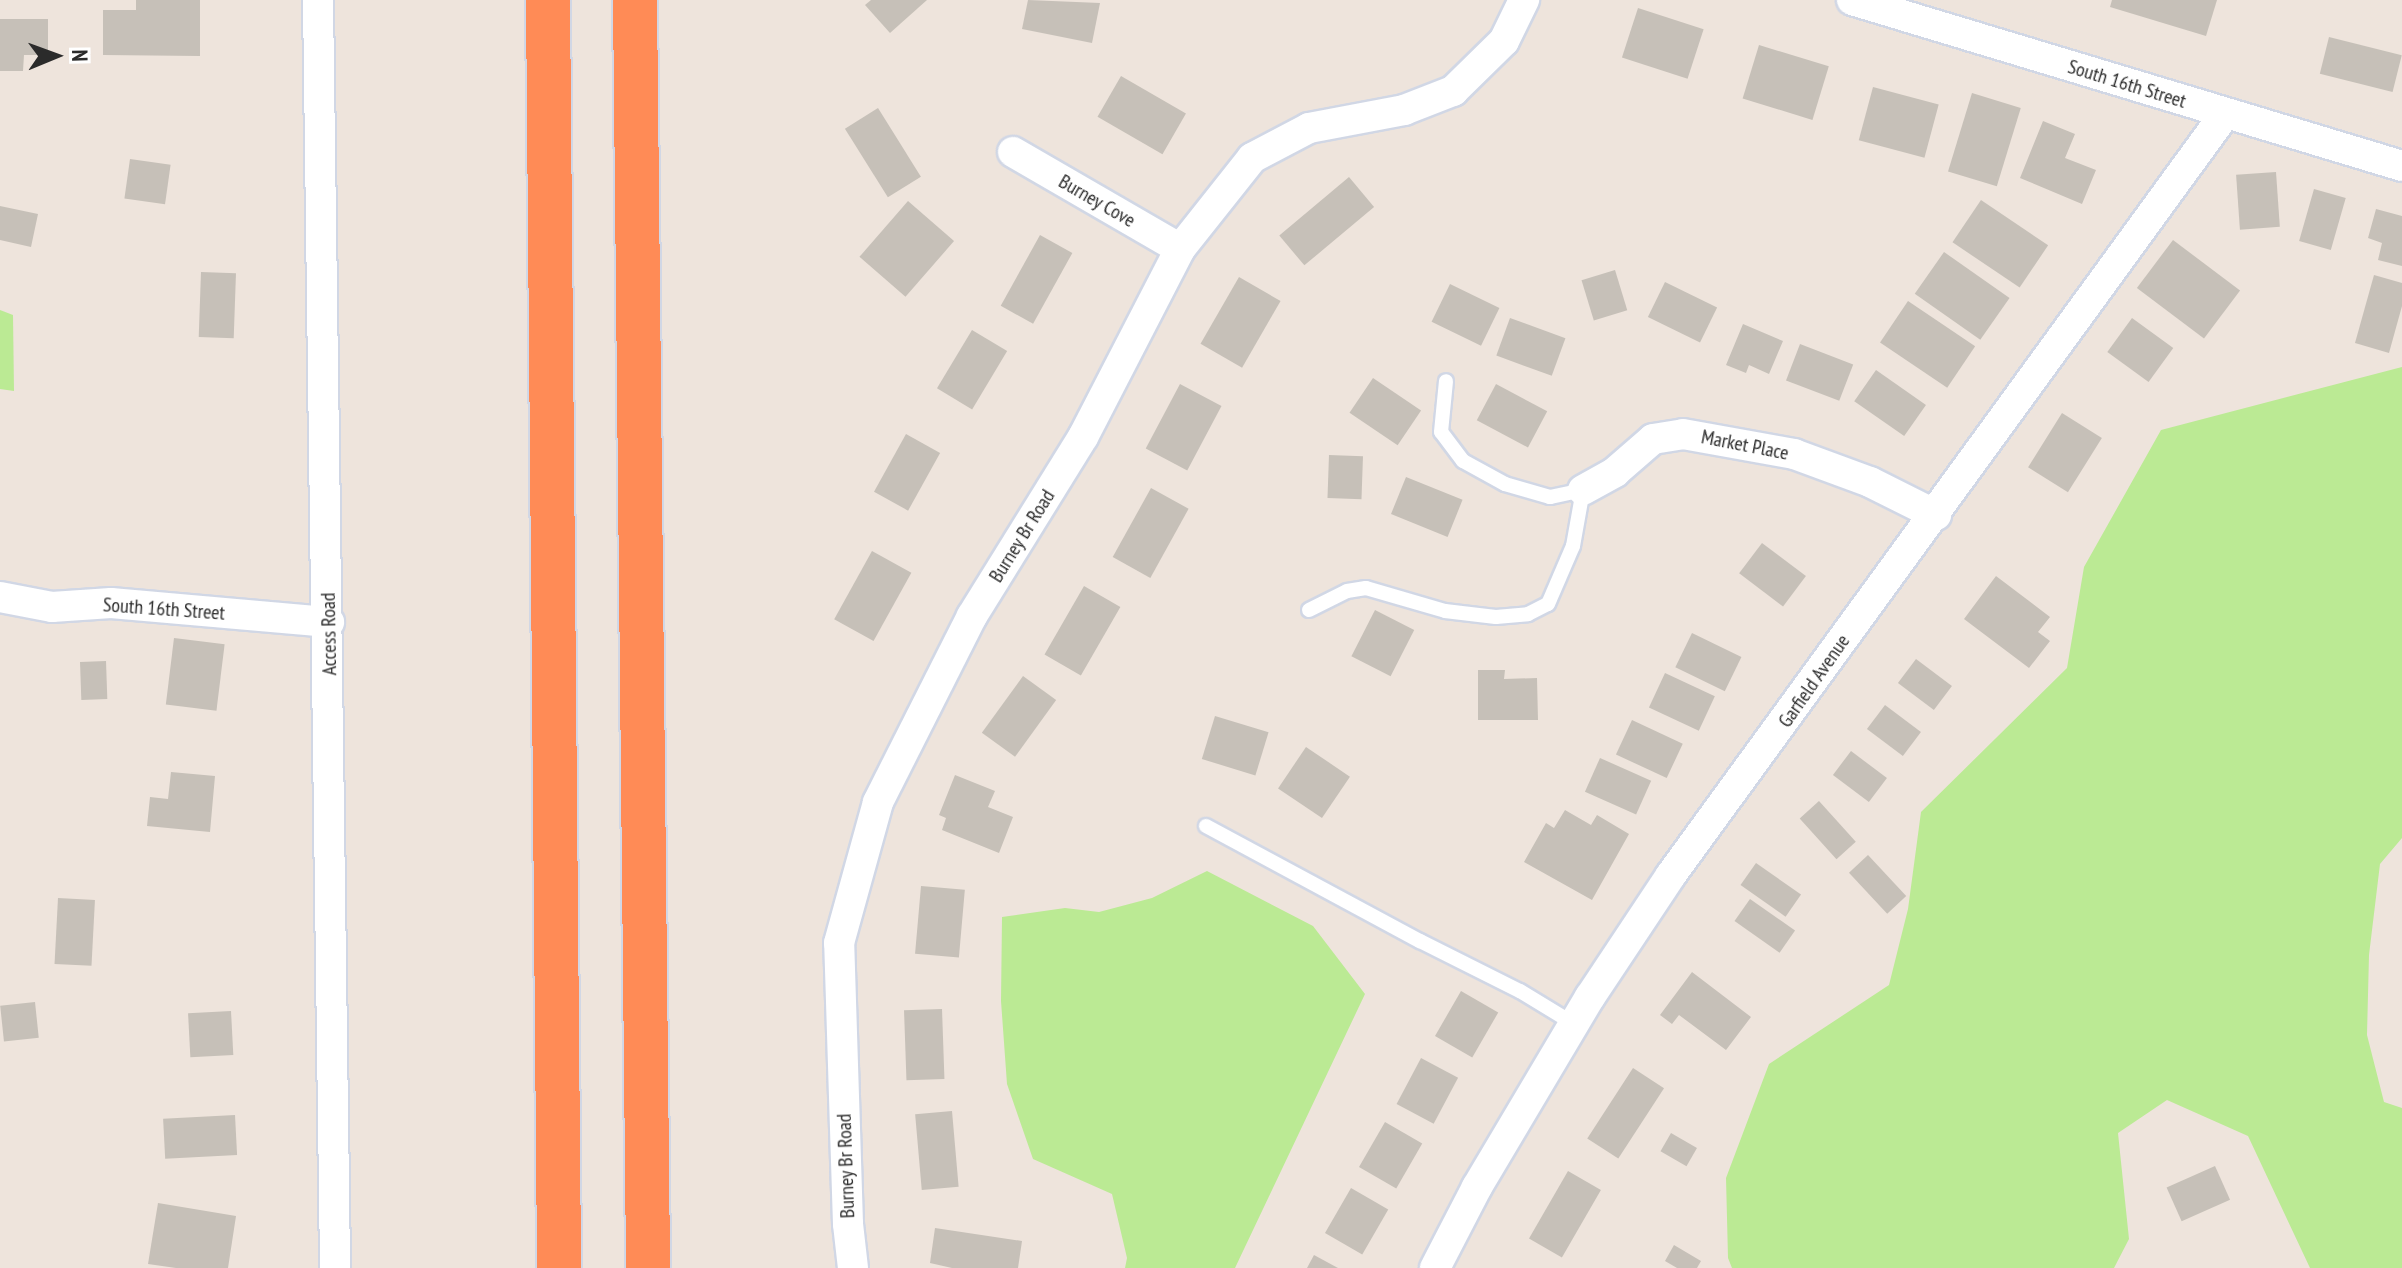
<!DOCTYPE html>
<style>
body{margin:0}
#map{position:relative;width:2402px;height:1268px;overflow:hidden;background:#eee4dc;font-family:"PT Sans Narrow",sans-serif}
div>[style]{position:absolute}
.green>*{inset:0;background:#bbea94}
.building>*{inset:0;background:#c6c0b8;transform-origin:0 0}
.roads{filter:drop-shadow(2px 0 #d1d7e5) drop-shadow(-2px 0 #d1d7e5) drop-shadow(0 2px #d1d7e5) drop-shadow(0 -2px #d1d7e5)}
.lane>*{height:14px;margin:-7px;padding:0 7px;transform-origin:7px;border-radius:7px;background:#fff}
.street>*{height:30px;margin:-15px;padding:0 15px;transform-origin:15px;border-radius:15px;background:#fff}
.highway>*{height:44px;margin:-22px;padding:0 22px;transform-origin:22px;border-radius:22px;background:#ff8b56}
span{translate:-50% -50%;white-space:nowrap;text-align:center;line-height:1.15;-webkit-text-stroke:6px #fff;paint-order:stroke}
.street-label{font-size:20px;color:#2b2b2b}
.north{position:absolute;left:16px;top:16px;width:80px;height:80px;-webkit-text-stroke:6px #fff;paint-order:stroke;rotate:89deg;font-size:22px;font-weight:700;line-height:32px;text-align:center;color:#2b2b2b}
.north::after{content:'';display:block;margin:auto;width:28px;height:36px;background:#2b2b2b;clip-path:polygon(50% 0,100% 100%,50% 72%,0 100%)}
</style>
<div id="map">
<div class="green">
<i style="clip-path:polygon(0 310px,13px 315px,14px 391px,0 389px)"></i>
<i style="clip-path:polygon(2402px 367px,2402px 838px,2380px 864px,2369px 955px,2367px 1035px,2384px 1102px,2402px 1108px,2402px 1268px,2310px 1268px,2248px 1136px,2167px 1100px,2118px 1133px,2129px 1239px,2114px 1268px,1732px 1268px,1728px 1258px,1726px 1178px,1769px 1064px,1889px 985px,1908px 909px,1921px 812px,2067px 668px,2084px 567px,2161px 430px)"></i>
<i style="clip-path:polygon(1207px 871px,1313px 926px,1365px 994px,1235px 1268px,1125px 1268px,1127px 1258px,1112px 1194px,1033px 1159px,1007px 1084px,1001px 1001px,1002px 917px,1065px 908px,1099px 912px,1152px 898px)"></i>
</div>
<div class="building">
<i style="clip-path:polygon(136px 0,200px 0,200px 56px,103px 55px,103px 10px,136px 10px)"></i>
<i style="clip-path:polygon(871px 0,927px 0,890px 33px,865px 5px)"></i>
<i style="clip-path:polygon(1028px 0,1100px 3px,1092px 43px,1022px 29px)"></i>
<i style="clip-path:polygon(2112px 0,2217px 0,2206px 36px,2110px 7px)"></i>
<i style="left:1638px;top:8px;width:69px;height:52px;rotate:18deg"></i>
<i style="clip-path:polygon(0 19px,48px 19px,48px 55px,24px 55px,23px 71px,0 71px)"></i>
<i style="left:2329px;top:37px;width:75px;height:38px;rotate:14deg"></i>
<i style="left:1759px;top:45px;width:73px;height:56px;rotate:17deg"></i>
<i style="left:1121px;top:76px;width:75px;height:47px;rotate:30deg"></i>
<i style="left:1873px;top:87px;width:68px;height:55px;rotate:15deg"></i>
<i style="left:1972px;top:93px;width:51px;height:82px;rotate:17deg"></i>
<i style="left:878px;top:108px;width:81px;height:39px;rotate:58deg"></i>
<i style="clip-path:polygon(2043px 121px,2075px 134px,2065px 158px,2096px 170px,2082px 204px,2020px 178px)"></i>
<i style="left:130px;top:159px;width:41px;height:40px;rotate:8deg"></i>
<i style="left:2276px;top:172px;width:55px;height:40px;rotate:86deg"></i>
<i style="left:1349px;top:177px;width:39px;height:91px;rotate:50deg"></i>
<i style="left:2314px;top:189px;width:33px;height:54px;rotate:16deg"></i>
<i style="left:1981px;top:200px;width:81px;height:51px;rotate:34deg"></i>
<i style="left:908px;top:201px;width:61px;height:74px;rotate:41deg"></i>
<i style="clip-path:polygon(0 206px,38px 214px,31px 247px,0 240px)"></i>
<i style="clip-path:polygon(2376px 209px,2402px 216px,2402px 266px,2378px 260px,2382px 243px,2368px 238px)"></i>
<i style="left:1040px;top:235px;width:37px;height:81px;rotate:29deg"></i>
<i style="left:2173px;top:240px;width:84px;height:60px;rotate:37deg"></i>
<i style="left:1944px;top:252px;width:80px;height:51px;rotate:35deg"></i>
<i style="left:1615px;top:270px;width:42px;height:35px;rotate:73deg"></i>
<i style="left:201px;top:272px;width:35px;height:65px;rotate:2deg"></i>
<i style="clip-path:polygon(2374px 275px,2402px 283px,2402px 306px,2389px 353px,2355px 343px)"></i>
<i style="left:1239px;top:277px;width:48px;height:77px;rotate:30deg"></i>
<i style="left:1665px;top:282px;width:58px;height:39px;rotate:26deg"></i>
<i style="left:1450px;top:284px;width:55px;height:42px;rotate:26deg"></i>
<i style="left:1908px;top:301px;width:81px;height:50px;rotate:34deg"></i>
<i style="left:1510px;top:318px;width:59px;height:40px;rotate:20deg"></i>
<i style="left:2132px;top:318px;width:51px;height:42px;rotate:36deg"></i>
<i style="clip-path:polygon(1743px 324px,1783px 341px,1769px 374px,1749px 365px,1746px 373px,1726px 365px)"></i>
<i style="left:972px;top:330px;width:41px;height:68px;rotate:31deg"></i>
<i style="left:1800px;top:344px;width:57px;height:39px;rotate:21deg"></i>
<i style="left:1876px;top:370px;width:61px;height:38px;rotate:35deg"></i>
<i style="left:1373px;top:378px;width:58px;height:42px;rotate:34deg"></i>
<i style="left:1180px;top:384px;width:47px;height:73px;rotate:28deg"></i>
<i style="left:1496px;top:384px;width:58px;height:41px;rotate:28deg"></i>
<i style="left:2062px;top:413px;width:47px;height:64px;rotate:32deg"></i>
<i style="left:906px;top:434px;width:39px;height:66px;rotate:29deg"></i>
<i style="left:1329px;top:455px;width:34px;height:43px;rotate:2deg"></i>
<i style="left:1406px;top:477px;width:61px;height:40px;rotate:22deg"></i>
<i style="left:1151px;top:488px;width:43px;height:79px;rotate:29deg"></i>
<i style="left:1762px;top:543px;width:55px;height:38px;rotate:37deg"></i>
<i style="left:872px;top:551px;width:45px;height:78px;rotate:29deg"></i>
<i style="clip-path:polygon(1996px 576px,2050px 617px,2038px 632px,2050px 641px,2029px 668px,1964px 619px)"></i>
<i style="left:1084px;top:586px;width:42px;height:79px;rotate:30deg"></i>
<i style="left:1375px;top:610px;width:44px;height:52px;rotate:27deg"></i>
<i style="left:1692px;top:633px;width:55px;height:38px;rotate:26deg"></i>
<i style="left:174px;top:638px;width:51px;height:67px;rotate:7deg"></i>
<i style="left:1916px;top:659px;width:45px;height:30px;rotate:37deg"></i>
<i style="left:106px;top:661px;width:38px;height:26px;rotate:88deg"></i>
<i style="clip-path:polygon(1478px 670px,1505px 670px,1504px 679px,1537px 678px,1538px 720px,1478px 720px)"></i>
<i style="left:1665px;top:673px;width:55px;height:38px;rotate:25deg"></i>
<i style="left:1023px;top:676px;width:41px;height:70px;rotate:36deg"></i>
<i style="left:1885px;top:705px;width:45px;height:30px;rotate:37deg"></i>
<i style="left:1215px;top:716px;width:56px;height:45px;rotate:17deg"></i>
<i style="left:1632px;top:720px;width:56px;height:38px;rotate:25deg"></i>
<i style="left:1306px;top:747px;width:53px;height:50px;rotate:34deg"></i>
<i style="left:1851px;top:751px;width:45px;height:30px;rotate:37deg"></i>
<i style="left:1600px;top:758px;width:56px;height:37px;rotate:24deg"></i>
<i style="clip-path:polygon(171px 772px,215px 776px,210px 832px,147px 826px,150px 797px,168px 799px)"></i>
<i style="clip-path:polygon(955px 775px,995px 791px,988px 807px,1013px 817px,999px 853px,942px 830px,946px 818px,939px 815px)"></i>
<i style="left:1819px;top:801px;width:55px;height:26px;rotate:48deg"></i>
<i style="clip-path:polygon(1565px 810px,1591px 825px,1597px 815px,1629px 834px,1592px 900px,1524px 862px,1546px 823px,1554px 828px)"></i>
<i style="left:1868px;top:855px;width:56px;height:26px;rotate:47deg"></i>
<i style="left:1756px;top:863px;width:55px;height:27px;rotate:35deg"></i>
<i style="left:921px;top:886px;width:44px;height:68px;rotate:5deg"></i>
<i style="left:58px;top:898px;width:37px;height:66px;rotate:3deg"></i>
<i style="left:1750px;top:899px;width:55px;height:27px;rotate:35deg"></i>
<i style="clip-path:polygon(1692px 972px,1751px 1017px,1726px 1050px,1679px 1015px,1672px 1024px,1660px 1015px)"></i>
<i style="left:1461px;top:991px;width:43px;height:52px;rotate:30deg"></i>
<i style="left:35px;top:1002px;width:36px;height:35px;rotate:84deg"></i>
<i style="left:942px;top:1009px;width:70px;height:38px;rotate:88deg"></i>
<i style="left:231px;top:1011px;width:44px;height:43px;rotate:87deg"></i>
<i style="left:1421px;top:1058px;width:42px;height:52px;rotate:28deg"></i>
<i style="left:1633px;top:1068px;width:37px;height:84px;rotate:33deg"></i>
<i style="left:952px;top:1111px;width:76px;height:37px;rotate:85deg"></i>
<i style="left:235px;top:1115px;width:40px;height:72px;rotate:87deg"></i>
<i style="left:1385px;top:1122px;width:43px;height:52px;rotate:30deg"></i>
<i style="left:1671px;top:1133px;width:30px;height:21px;rotate:30deg"></i>
<i style="left:2215px;top:1166px;width:37px;height:53px;rotate:66deg"></i>
<i style="left:1568px;top:1171px;width:38px;height:78px;rotate:30deg"></i>
<i style="left:1351px;top:1188px;width:43px;height:52px;rotate:30deg"></i>
<i style="clip-path:polygon(158px 1203px,236px 1216px,228px 1268px,176px 1268px,148px 1264px)"></i>
<i style="clip-path:polygon(935px 1228px,1022px 1241px,1018px 1268px,952px 1268px,930px 1263px)"></i>
<i style="clip-path:polygon(1674px 1245px,1701px 1261px,1697px 1268px,1677px 1268px,1665px 1261px)"></i>
<i style="clip-path:polygon(1314px 1255px,1338px 1268px,1307px 1268px)"></i>
</div>
<div class="roads">
<div class="lane">
<i style="left:1309px;top:610px;width:42px;rotate:-26.6deg"></i>
<i style="left:1347px;top:591px;width:19px;rotate:-9deg"></i>
<i style="left:1366px;top:588px;width:82px;rotate:16.2deg"></i>
<i style="left:1445px;top:611px;width:51px;rotate:6.7deg"></i>
<i style="left:1496px;top:617px;width:32px;rotate:-5deg"></i>
<i style="left:1528px;top:614px;width:22px;rotate:-27deg"></i>
<i style="left:1548px;top:604px;width:63px;rotate:-66.7deg"></i>
<i style="left:1573px;top:546px;width:57px;rotate:-79.9deg"></i>
<i style="left:1583px;top:490px;width:34px;rotate:168deg"></i>
<i style="left:1550px;top:497px;width:47px;rotate:-163.9deg"></i>
<i style="left:1505px;top:484px;width:48px;rotate:-151.3deg"></i>
<i style="left:1463px;top:461px;width:36px;rotate:-127deg"></i>
<i style="left:1441px;top:432px;width:51px;rotate:-84.4deg"></i>
<i style="left:1206px;top:826px;width:243px;rotate:28.3deg"></i>
<i style="left:1420px;top:941px;width:112px;rotate:26.6deg"></i>
<i style="left:1520px;top:991px;width:63px;rotate:31.4deg"></i>
</div>
<div class="street">
<i style="left:318px;top:0;width:1268px;rotate:89.23deg"></i>
<i style="left:1852px;top:0;width:575px;rotate:16.79deg"></i>
<i style="left:1013px;top:152px;width:193px;rotate:30.1deg"></i>
<i style="left:1583px;top:490px;width:37px;rotate:-29deg"></i>
<i style="left:1615px;top:472px;width:50px;rotate:-41deg"></i>
<i style="left:1653px;top:439px;width:30px;rotate:-9deg"></i>
<i style="left:1683px;top:434px;width:113px;rotate:10.2deg"></i>
<i style="left:1794px;top:454px;width:81px;rotate:20.2deg"></i>
<i style="left:1870px;top:482px;width:74px;rotate:26.6deg"></i>
<i style="left:0;top:597px;width:53px;rotate:10.9deg"></i>
<i style="left:52px;top:607px;width:59px;rotate:-3.9deg"></i>
<i style="left:111px;top:603px;width:219px;rotate:5deg"></i>
<i style="left:853px;top:1268px;width:44px;rotate:-96.5deg"></i>
<i style="left:848px;top:1224px;width:281px;rotate:-91.8deg"></i>
<i style="left:839px;top:943px;width:146px;rotate:-74.5deg"></i>
<i style="left:878px;top:802px;width:208px;rotate:-63.2deg"></i>
<i style="left:972px;top:616px;width:211px;rotate:-58.2deg"></i>
<i style="left:1083px;top:437px;width:212px;rotate:-62.7deg"></i>
<i style="left:1180px;top:249px;width:116px;rotate:-51.6deg"></i>
<i style="left:1252px;top:158px;width:64px;rotate:-27.8deg"></i>
<i style="left:1309px;top:128px;width:97px;rotate:-10.7deg"></i>
<i style="left:1404px;top:110px;width:53px;rotate:-21.2deg"></i>
<i style="left:1453px;top:91px;width:71px;rotate:-44.4deg"></i>
<i style="left:1504px;top:41px;width:46px;rotate:-64deg"></i>
<i style="left:1435px;top:1268px;width:91px;rotate:-62.6deg"></i>
<i style="left:1477px;top:1187px;width:221px;rotate:-59.3deg"></i>
<i style="left:1590px;top:997px;width:146px;rotate:-56.4deg"></i>
<i style="left:1671px;top:875px;width:941px;rotate:-53.95deg"></i>
</div>
<div class="highway">
<i style="left:548px;top:0;width:1268px;rotate:89.5deg"></i>
<i style="left:635px;top:0;width:1268px;rotate:89.41deg"></i>
</div>
</div>
<div class="street-label">
<span style="left:2127px;top:84px;rotate:17deg">South 16th Street</span>
<span style="left:1097px;top:201px;rotate:30deg">Burney Cove</span>
<span style="left:1745px;top:445px;rotate:11deg">Market Place</span>
<span style="left:1022px;top:536px;rotate:-58deg">Burney Br Road</span>
<span style="left:164px;top:609px;rotate:4deg">South 16th Street</span>
<span style="left:329px;top:634px;rotate:-91deg">Access Road</span>
<span style="left:1814px;top:681px;rotate:-55deg">Garfield Avenue</span>
<span style="left:846px;top:1166px;rotate:-92deg">Burney Br Road</span>
</div>
<div class="north">N</div>
</div>
